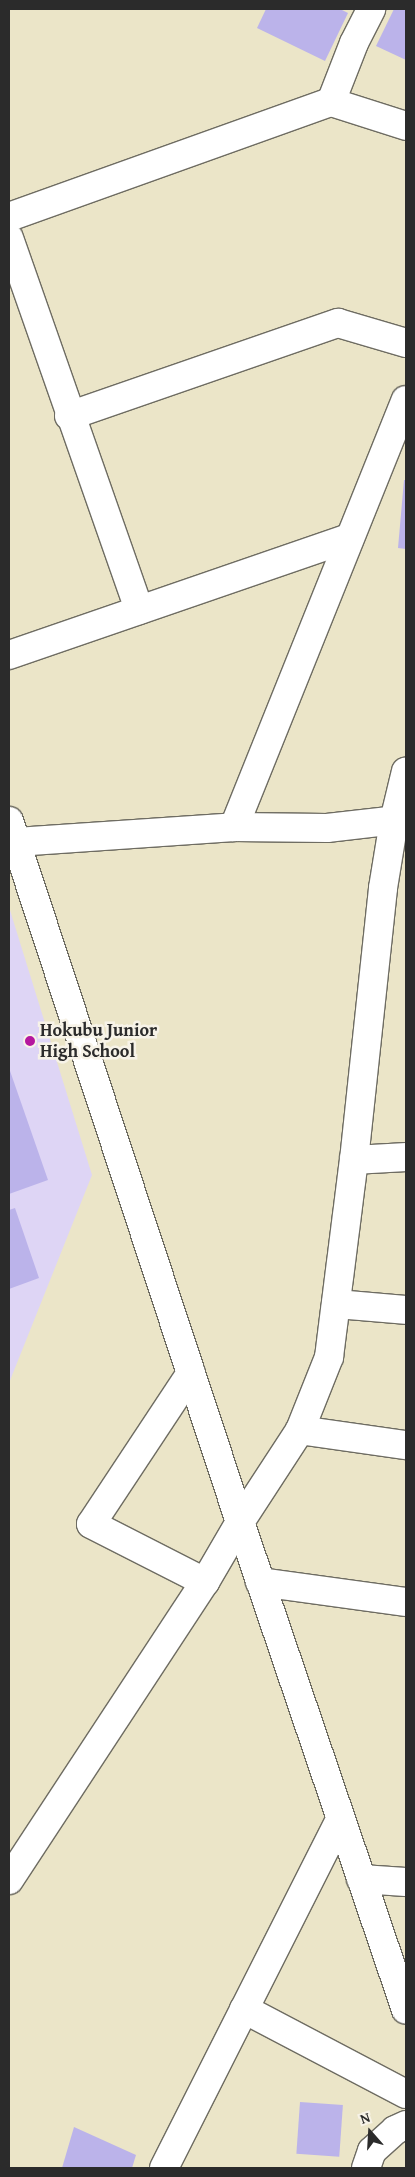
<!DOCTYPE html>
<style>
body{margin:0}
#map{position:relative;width:415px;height:2177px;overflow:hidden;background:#ebe5c8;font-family:"Gentium Book Plus",serif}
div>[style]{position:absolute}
.built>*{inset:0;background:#ded5f5}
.building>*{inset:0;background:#bbb3ea;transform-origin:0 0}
.roads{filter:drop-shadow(1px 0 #6e6c62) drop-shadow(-1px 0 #6e6c62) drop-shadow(0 1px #6e6c62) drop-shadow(0 -1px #6e6c62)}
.minor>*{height:28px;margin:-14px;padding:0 14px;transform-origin:14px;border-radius:14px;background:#fff}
.tertiary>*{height:28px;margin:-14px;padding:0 14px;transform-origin:14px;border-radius:14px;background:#fff}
.dots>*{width:14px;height:14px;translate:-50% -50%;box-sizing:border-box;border:2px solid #f7f3e8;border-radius:50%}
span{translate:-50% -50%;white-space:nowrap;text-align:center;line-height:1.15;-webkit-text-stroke:5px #f7f3e8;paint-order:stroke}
.poi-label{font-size:18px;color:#2b2b2b;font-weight:700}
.left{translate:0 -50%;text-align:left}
.frame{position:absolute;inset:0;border:10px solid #2b2b2b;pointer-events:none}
.north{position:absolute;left:345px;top:2107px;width:50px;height:50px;-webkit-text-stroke:4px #f7f3e8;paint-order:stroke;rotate:341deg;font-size:14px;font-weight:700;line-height:20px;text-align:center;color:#2b2b2b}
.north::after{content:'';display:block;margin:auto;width:18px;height:22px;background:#2b2b2b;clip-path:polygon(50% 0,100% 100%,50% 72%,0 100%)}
</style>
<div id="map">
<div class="built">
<i style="clip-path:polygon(9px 907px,92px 1175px,9px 1383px)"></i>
</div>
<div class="building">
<i style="clip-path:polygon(266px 9px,340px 9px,348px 13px,325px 61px,257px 28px)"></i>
<i style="clip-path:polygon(394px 9px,406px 9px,406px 60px,376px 46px)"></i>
<i style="clip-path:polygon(404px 480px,406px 480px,406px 549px,398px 548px)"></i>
<i style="clip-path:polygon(9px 1068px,48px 1180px,9px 1194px)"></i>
<i style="clip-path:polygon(15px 1208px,39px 1278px,9px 1289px,9px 1210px)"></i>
<i style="left:300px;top:2102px;width:43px;height:52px;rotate:4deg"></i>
<i style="clip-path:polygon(74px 2127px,136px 2155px,132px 2168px,62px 2168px)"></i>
</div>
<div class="roads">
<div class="minor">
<i style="left:331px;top:102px;width:63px;rotate:-68.7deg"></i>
<i style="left:354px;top:43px;width:38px;rotate:-63deg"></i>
<i style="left:9px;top:217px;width:342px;rotate:-19.7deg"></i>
<i style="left:331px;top:102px;width:79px;rotate:17.7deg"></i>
<i style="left:9px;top:238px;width:394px;rotate:70.7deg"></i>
<i style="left:69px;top:416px;width:285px;rotate:-19.1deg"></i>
<i style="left:338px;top:323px;width:71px;rotate:16.4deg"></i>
<i style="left:9px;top:655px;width:360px;rotate:-19deg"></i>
<i style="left:234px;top:827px;width:460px;rotate:-68.1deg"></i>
<i style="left:16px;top:842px;width:219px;rotate:-3.9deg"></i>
<i style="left:234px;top:827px;width:93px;rotate:0.6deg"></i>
<i style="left:327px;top:828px;width:80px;rotate:-6.5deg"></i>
<i style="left:354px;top:1160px;width:52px;rotate:-3.3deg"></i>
<i style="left:336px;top:1304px;width:70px;rotate:4.9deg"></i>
<i style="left:191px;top:1373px;width:181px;rotate:123.5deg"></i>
<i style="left:91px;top:1524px;width:128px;rotate:27deg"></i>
<i style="left:300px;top:1430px;width:107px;rotate:8.1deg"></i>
<i style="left:260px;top:1582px;width:147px;rotate:7.8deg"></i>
<i style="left:361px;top:1879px;width:45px;rotate:3.8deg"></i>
<i style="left:9px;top:1880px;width:357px;rotate:-56.7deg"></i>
<i style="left:205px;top:1582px;width:69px;rotate:-59.7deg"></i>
<i style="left:240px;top:1522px;width:110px;rotate:-56.9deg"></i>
<i style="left:300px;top:1430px;width:79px;rotate:-68.3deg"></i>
<i style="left:329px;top:1357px;width:199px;rotate:-82.8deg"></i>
<i style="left:354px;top:1160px;width:274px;rotate:-83.9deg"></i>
<i style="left:383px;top:888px;width:68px;rotate:-80.7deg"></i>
<i style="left:394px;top:821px;width:51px;rotate:-76.5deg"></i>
<i style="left:244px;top:2009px;width:183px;rotate:27.7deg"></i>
<i style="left:164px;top:2168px;width:391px;rotate:-63.2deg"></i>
<i style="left:366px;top:2168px;width:18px;rotate:-71deg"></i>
<i style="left:372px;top:2151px;width:31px;rotate:-42deg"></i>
<i style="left:395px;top:2130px;width:12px;rotate:-24deg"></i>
</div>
<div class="tertiary">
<i style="left:9px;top:821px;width:738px;rotate:71.76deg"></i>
<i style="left:240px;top:1522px;width:515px;rotate:71.21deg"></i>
</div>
</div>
<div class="dots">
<i style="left:30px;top:1041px;background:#b5179e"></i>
</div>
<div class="poi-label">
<span class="left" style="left:40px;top:1041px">Hokubu Junior<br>High School</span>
</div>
<div class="frame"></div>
<div class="north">N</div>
</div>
